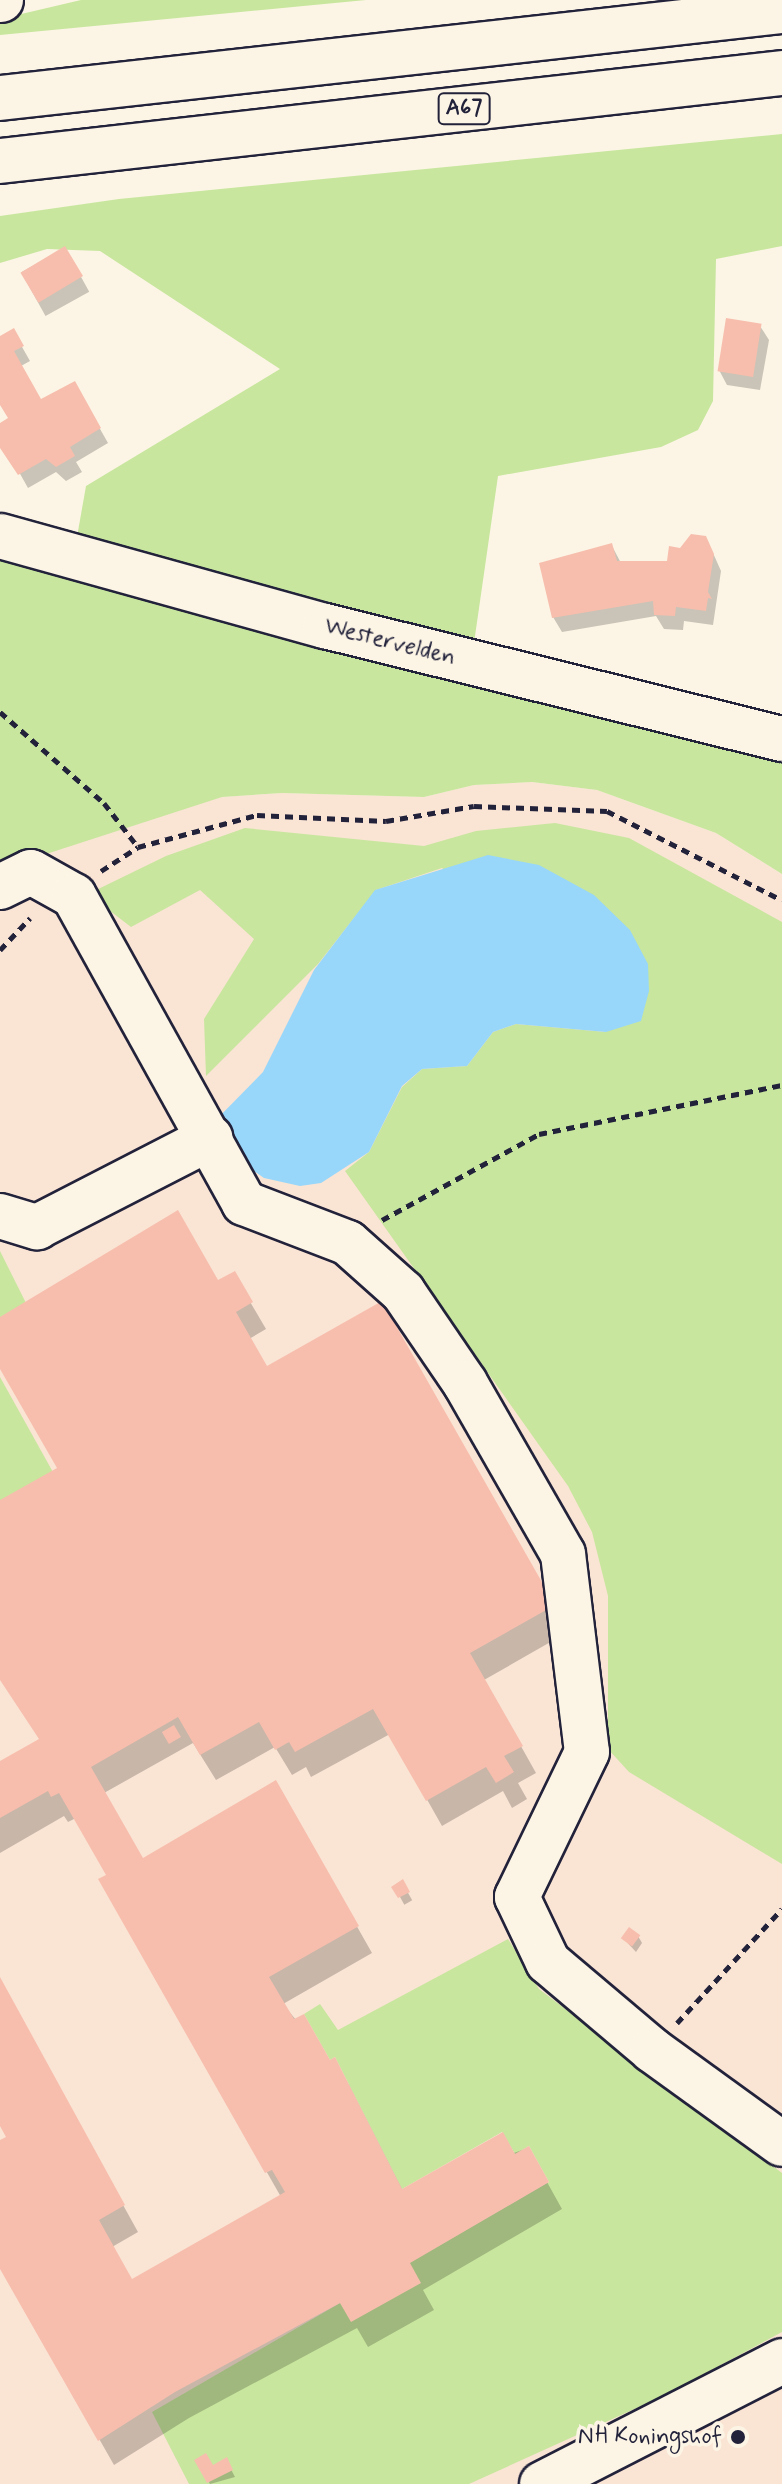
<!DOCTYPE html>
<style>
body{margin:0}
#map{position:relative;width:782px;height:2484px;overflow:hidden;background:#fcf5e5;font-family:Mynerve,sans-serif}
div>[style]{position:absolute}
.built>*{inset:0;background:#fae4d4}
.green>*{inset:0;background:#c8e69e}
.water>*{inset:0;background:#98d7fa}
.shadow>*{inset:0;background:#0003;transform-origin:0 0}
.building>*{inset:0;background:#f7bead;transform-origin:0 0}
.path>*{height:5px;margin-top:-2.5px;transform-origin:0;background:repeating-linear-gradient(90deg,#22223b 0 8px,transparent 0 14px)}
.roads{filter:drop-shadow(2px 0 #22223b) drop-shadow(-2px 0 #22223b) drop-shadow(0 2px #22223b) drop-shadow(0 -2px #22223b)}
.minor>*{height:44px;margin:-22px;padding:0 22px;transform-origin:22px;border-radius:22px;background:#fcf5e5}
.highway>*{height:44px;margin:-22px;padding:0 22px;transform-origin:22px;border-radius:22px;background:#fcf5e5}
.dots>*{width:22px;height:22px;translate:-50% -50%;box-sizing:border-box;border:4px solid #fcf5e5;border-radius:50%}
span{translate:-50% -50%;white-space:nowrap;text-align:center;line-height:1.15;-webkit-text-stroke:7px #fcf5e5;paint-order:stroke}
.shield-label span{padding:2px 6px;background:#fcf5e5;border:2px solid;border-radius:6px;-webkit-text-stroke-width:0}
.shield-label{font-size:22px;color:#22223b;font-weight:700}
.street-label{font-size:24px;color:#22223b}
.poi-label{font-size:24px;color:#22223b}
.right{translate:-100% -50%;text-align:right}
</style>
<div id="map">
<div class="built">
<i style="clip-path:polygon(532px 782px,597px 790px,716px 833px,782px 874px,782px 2484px,0 2484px,0 874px,52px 844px,221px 797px,282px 793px,424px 797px,474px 785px)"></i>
</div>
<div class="green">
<i style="clip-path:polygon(81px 0,366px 0,0 35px,0 19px)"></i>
<i style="clip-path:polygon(782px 134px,782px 246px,716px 259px,713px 401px,698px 430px,661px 447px,498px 476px,473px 650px,77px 537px,86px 486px,280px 369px,100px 251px,47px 249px,0 263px,0 216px,119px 199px)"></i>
<i style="clip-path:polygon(0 550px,782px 751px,782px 874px,716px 833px,597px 790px,532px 782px,474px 785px,424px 797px,282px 793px,222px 797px,0 869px)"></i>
<i style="clip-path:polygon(555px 823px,629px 838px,782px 922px,782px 1864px,629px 1772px,608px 1749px,608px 1596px,592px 1532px,568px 1486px,345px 1171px,369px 1152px,402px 1087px,422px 1069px,467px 1066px,493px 1032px,516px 1024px,606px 1032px,442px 868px,376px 890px,318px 964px,206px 1076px,204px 1019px,254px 939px,200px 890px,131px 927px,88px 894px,166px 856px,245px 828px,424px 846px,476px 831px)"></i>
<i style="clip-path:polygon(0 1251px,29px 1309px,0 1326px)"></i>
<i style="clip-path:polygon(0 1377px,54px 1474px,0 1505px)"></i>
<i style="clip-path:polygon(508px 1939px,539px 1989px,782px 2173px,782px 2332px,661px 2397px,469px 2484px,189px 2484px,152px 2412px,549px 2182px,529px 2146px,515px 2154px,502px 2132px,402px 2189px,335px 2057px,330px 2060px,304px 2014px,320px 2004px,338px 2030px)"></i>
</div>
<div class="water">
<i style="clip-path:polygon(488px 855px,539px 865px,594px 895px,630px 930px,648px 964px,649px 991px,641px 1021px,606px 1032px,516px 1024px,493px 1032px,467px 1066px,422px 1069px,402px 1086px,369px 1152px,321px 1183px,300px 1186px,264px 1178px,231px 1155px,212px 1124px,263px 1072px,314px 970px,375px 890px)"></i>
</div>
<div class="shadow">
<i style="left:65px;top:248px;width:50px;height:50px;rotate:61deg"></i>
<i style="clip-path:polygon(760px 326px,769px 340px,760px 390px,727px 385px,719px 370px)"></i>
<i style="clip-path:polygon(13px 331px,30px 361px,21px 366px,41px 402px,74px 383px,108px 443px,76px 462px,82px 472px,66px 481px,56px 472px,28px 488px,0 438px,0 425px,10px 419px,0 401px,0 338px)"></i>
<i style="clip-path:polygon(612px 546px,621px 563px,669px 563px,713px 553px,721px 571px,713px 625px,684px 621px,683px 630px,664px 629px,656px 616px,562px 632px,553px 617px)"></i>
<i style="clip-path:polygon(218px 1283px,249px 1300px,266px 1329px,249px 1339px,266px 1369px,382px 1303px,568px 1632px,484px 1680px,536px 1773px,518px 1783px,527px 1799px,512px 1808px,503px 1791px,442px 1826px,390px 1734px,311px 1777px,306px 1767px,292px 1775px,275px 1747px,216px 1780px,193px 1743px,104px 1793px,142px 1861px,275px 1782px,372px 1953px,283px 2004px,349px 2085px,403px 2191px,528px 2148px,562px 2209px,423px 2290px,434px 2310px,368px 2347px,357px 2328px,189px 2418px,114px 2465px,0 2265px,0 2143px,9px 2137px,0 2122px,0 1983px,138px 2232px,112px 2247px,132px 2282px,281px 2197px,101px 1880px,109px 1876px,76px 1818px,68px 1822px,64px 1816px,0 1853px,0 1763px,41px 1740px,0 1673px,0 1502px,59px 1469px,0 1365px,0 1319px)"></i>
<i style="left:402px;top:1882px;width:21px;height:9px;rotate:61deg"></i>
<i style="clip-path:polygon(638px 1936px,642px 1943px,636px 1952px,623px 1938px)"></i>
<i style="clip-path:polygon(196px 2460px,212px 2468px,226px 2460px,235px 2477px,210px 2484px)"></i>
</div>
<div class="building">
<i style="left:65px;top:246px;width:35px;height:52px;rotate:59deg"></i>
<i style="left:726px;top:318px;width:36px;height:54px;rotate:9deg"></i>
<i style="clip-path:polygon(14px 328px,24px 346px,14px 351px,41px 399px,75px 381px,101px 428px,70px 447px,75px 456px,56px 467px,46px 459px,18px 475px,0 448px,0 423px,8px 418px,0 405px,0 336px)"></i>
<i style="clip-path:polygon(691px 534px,706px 536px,714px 554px,708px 592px,712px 599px,708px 598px,706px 611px,676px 607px,675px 616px,654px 615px,653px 601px,552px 618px,539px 563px,612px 543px,617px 561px,667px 561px,669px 546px,680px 548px)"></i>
<i style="clip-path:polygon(178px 1210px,218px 1280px,235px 1271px,253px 1302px,236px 1312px,267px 1366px,382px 1301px,555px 1605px,470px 1653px,523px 1746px,504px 1756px,514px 1772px,496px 1783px,486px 1767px,426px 1801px,373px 1709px,295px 1752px,289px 1742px,275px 1750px,259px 1722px,200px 1755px,178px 1717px,91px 1767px,143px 1858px,276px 1780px,359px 1926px,269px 1977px,294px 2019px,304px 2014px,330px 2060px,335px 2057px,402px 2189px,503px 2132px,515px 2154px,529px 2146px,549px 2182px,410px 2263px,421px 2283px,351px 2322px,340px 2303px,175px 2392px,98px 2441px,0 2269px,0 2140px,6px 2137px,0 2126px,0 1977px,125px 2205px,99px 2220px,132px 2279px,285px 2192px,272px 2170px,265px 2173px,98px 1879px,106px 1875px,59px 1793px,51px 1797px,48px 1791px,0 1818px,0 1761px,39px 1739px,0 1680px,0 1500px,57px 1468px,0 1369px,0 1317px)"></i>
<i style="left:174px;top:1725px;width:14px;height:14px;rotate:60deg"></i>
<i style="clip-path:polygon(403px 1879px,410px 1892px,398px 1898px,391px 1887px)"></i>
<i style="left:629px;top:1927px;width:14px;height:14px;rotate:36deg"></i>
<i style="clip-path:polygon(206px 2453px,213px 2465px,227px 2457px,233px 2470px,207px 2483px,194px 2460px)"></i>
</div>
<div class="path">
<i style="left:0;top:712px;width:138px;rotate:41.2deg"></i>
<i style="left:104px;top:803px;width:56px;rotate:52.3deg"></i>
<i style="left:101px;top:871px;width:44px;rotate:-33deg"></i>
<i style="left:138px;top:847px;width:123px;rotate:-15.1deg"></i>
<i style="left:257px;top:815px;width:129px;rotate:2.7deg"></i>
<i style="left:386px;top:821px;width:89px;rotate:-9.7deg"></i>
<i style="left:474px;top:806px;width:133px;rotate:2.2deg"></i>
<i style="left:607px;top:811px;width:196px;rotate:27deg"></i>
<i style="left:0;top:950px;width:44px;rotate:-46.8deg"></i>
<i style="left:382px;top:1220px;width:179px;rotate:-28.7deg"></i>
<i style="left:539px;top:1134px;width:248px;rotate:-11.4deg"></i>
<i style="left:677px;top:2023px;width:155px;rotate:-47.4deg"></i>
</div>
<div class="roads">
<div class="minor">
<i style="left:0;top:0;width:1px"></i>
<i style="left:0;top:536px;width:337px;rotate:15.5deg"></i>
<i style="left:325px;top:626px;width:471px;rotate:13.9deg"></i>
<i style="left:0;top:887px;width:34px;rotate:-26deg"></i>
<i style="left:31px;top:872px;width:49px;rotate:29.2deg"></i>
<i style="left:74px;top:896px;width:351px;rotate:61deg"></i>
<i style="left:244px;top:1203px;width:111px;rotate:21deg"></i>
<i style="left:348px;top:1243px;width:74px;rotate:41.7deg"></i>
<i style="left:403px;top:1292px;width:110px;rotate:55.7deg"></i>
<i style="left:465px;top:1383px;width:197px;rotate:60.2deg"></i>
<i style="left:563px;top:1554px;width:199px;rotate:83.1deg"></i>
<i style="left:587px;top:1752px;width:161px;rotate:115.8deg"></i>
<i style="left:517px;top:1897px;width:72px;rotate:64.5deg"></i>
<i style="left:548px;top:1962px;width:136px;rotate:40.2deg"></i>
<i style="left:652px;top:2050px;width:160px;rotate:35.9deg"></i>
<i style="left:0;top:1216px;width:39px;rotate:17deg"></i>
<i style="left:37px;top:1227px;width:195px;rotate:-27.2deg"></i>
<i style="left:542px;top:2484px;width:270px;rotate:-27.1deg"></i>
</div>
<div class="highway">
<i style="left:0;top:98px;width:787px;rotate:-6.35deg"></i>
<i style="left:0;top:161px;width:787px;rotate:-6.42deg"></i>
</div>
</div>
<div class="dots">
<i style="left:738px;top:2437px;background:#22223b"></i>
</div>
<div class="shield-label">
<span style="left:464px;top:109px">A67</span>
</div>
<div class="street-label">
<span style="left:390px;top:642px;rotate:14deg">Westervelden</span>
</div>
<div class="poi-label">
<span class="right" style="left:722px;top:2437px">NH Koningshof</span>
</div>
</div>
